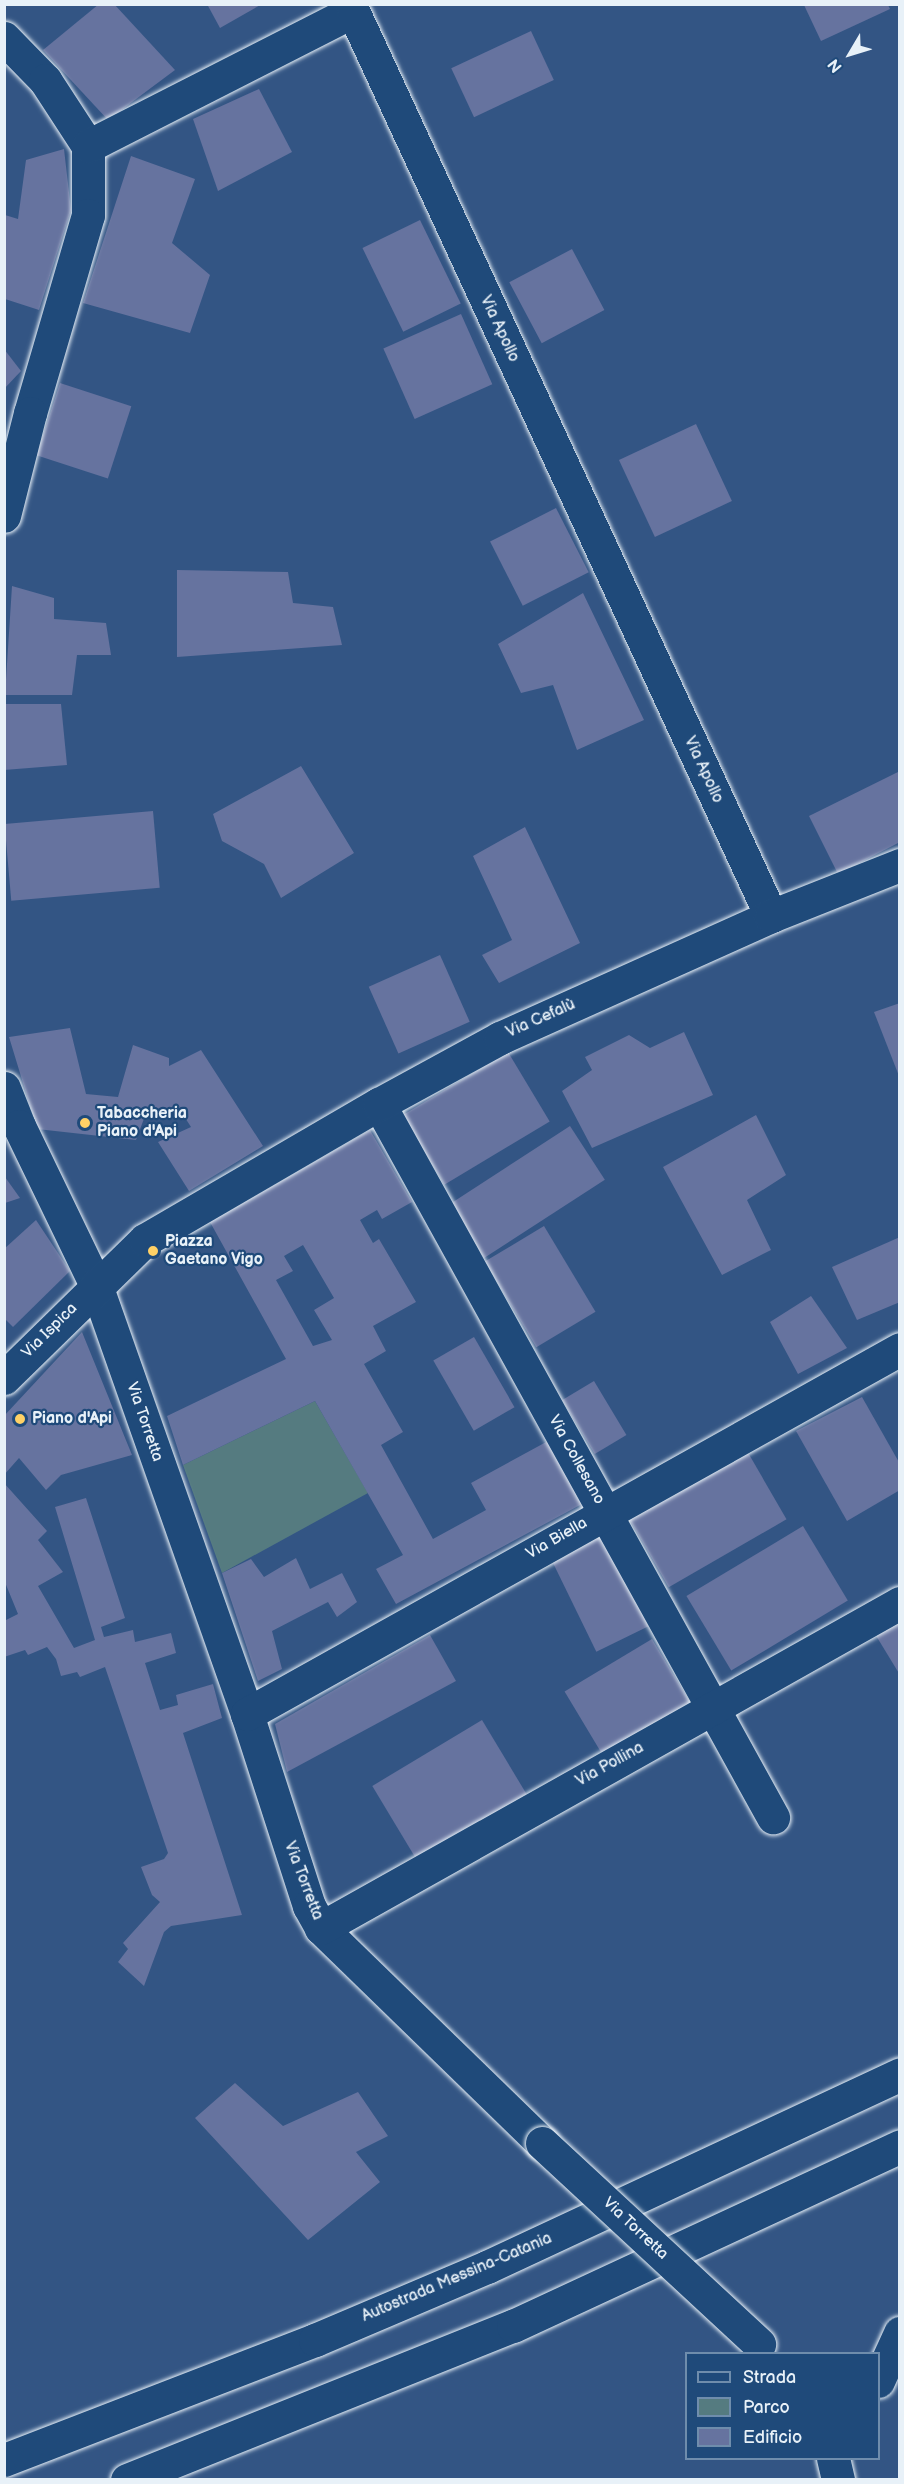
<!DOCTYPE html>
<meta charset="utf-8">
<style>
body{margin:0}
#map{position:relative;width:904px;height:2484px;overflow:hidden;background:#335584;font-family:"Balsamiq Sans",sans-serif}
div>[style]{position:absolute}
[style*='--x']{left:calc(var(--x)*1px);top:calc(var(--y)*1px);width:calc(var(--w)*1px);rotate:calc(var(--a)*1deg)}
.green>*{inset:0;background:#557b80}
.building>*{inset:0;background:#66739f;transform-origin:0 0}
.roads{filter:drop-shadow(0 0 2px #e8f1f8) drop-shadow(0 0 2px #e8f1f8)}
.minor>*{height:33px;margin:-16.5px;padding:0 16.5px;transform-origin:16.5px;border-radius:16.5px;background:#1f4a7a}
.highway>*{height:33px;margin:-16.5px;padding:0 16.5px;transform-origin:16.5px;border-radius:16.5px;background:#1f4a7a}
.bridges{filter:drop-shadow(0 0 2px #e8f1f8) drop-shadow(0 0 2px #e8f1f8)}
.minor-bridge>*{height:33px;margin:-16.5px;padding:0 16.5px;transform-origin:16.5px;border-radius:16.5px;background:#1f4a7a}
.dots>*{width:16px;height:16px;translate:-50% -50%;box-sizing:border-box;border:3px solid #1f4a7a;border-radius:50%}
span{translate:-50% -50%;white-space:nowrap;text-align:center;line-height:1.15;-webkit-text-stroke:4.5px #1f4a7a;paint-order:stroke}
.street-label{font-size:16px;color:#e8f1f8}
.poi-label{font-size:16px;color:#e8f1f8;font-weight:700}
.left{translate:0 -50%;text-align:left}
.frame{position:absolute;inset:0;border:6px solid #e8f1f8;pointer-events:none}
.legend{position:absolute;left:685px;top:2352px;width:195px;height:108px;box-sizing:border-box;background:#1f4a7a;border:2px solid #6f8dac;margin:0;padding:8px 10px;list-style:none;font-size:18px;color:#e8f1f8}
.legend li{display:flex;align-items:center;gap:12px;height:30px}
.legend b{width:30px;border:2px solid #6f8dac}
.north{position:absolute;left:820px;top:24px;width:60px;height:60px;-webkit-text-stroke:4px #1f4a7a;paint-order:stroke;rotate:232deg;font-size:16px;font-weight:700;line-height:24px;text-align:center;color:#e8f1f8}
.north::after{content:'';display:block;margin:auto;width:21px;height:27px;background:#e8f1f8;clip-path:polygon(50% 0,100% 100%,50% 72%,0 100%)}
</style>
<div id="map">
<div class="green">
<i style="clip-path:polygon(315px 1401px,368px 1493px,222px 1573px,183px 1465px)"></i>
</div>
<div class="building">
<i style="clip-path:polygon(99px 4px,114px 4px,175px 70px,108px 120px,43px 50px)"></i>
<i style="clip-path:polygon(207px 4px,262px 4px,220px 28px)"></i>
<i style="clip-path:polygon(804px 5px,888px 5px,890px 9px,821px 41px)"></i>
<i style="left:531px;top:31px;width:54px;height:88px;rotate:65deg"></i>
<i style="clip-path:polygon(259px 89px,292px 152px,218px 191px,193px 119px)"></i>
<i style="clip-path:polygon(64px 149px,71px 210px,39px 310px,5px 299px,5px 215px,18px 219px,26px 160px)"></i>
<i style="clip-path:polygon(131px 156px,195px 179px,172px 243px,210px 275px,190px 333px,83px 303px)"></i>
<i style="left:420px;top:220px;width:93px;height:64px;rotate:64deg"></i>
<i style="left:572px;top:249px;width:69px;height:71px;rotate:62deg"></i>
<i style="left:461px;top:314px;width:77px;height:85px;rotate:66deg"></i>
<i style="clip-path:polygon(4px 349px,21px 371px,4px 389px)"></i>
<i style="left:60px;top:383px;width:75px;height:76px;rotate:18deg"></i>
<i style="left:696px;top:424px;width:85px;height:85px;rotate:65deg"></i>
<i style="left:556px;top:508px;width:72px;height:74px;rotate:63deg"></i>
<i style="clip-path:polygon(177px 570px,288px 572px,293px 603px,333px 607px,342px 645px,177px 657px)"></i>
<i style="clip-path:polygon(12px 586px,54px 598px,54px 619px,106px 623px,111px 655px,77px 655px,72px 695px,5px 695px)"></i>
<i style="clip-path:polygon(583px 593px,644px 720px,577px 750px,553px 685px,521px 693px,498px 644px)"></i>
<i style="clip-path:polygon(4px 704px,61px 704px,67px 765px,4px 770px)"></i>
<i style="clip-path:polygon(301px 766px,354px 853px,281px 898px,264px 864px,222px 841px,213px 814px)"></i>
<i style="clip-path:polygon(900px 771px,900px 842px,838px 874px,809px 816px)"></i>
<i style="left:153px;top:811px;width:77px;height:149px;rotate:85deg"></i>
<i style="clip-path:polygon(525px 827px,580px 943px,499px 983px,482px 955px,512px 940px,473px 856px)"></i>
<i style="left:440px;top:955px;width:73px;height:78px;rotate:66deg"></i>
<i style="clip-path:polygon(900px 1003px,900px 1076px,899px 1076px,874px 1012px)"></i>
<i style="clip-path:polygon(70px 1028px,86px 1094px,118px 1097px,133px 1045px,169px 1058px,169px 1066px,201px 1050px,263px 1146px,189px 1191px,158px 1142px,191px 1127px,180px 1110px,148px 1108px,136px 1140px,37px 1129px,9px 1037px)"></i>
<i style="clip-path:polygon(684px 1032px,713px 1095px,592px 1148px,562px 1091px,592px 1070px,585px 1057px,629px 1035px,650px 1048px)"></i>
<i style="left:508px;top:1052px;width:81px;height:123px;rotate:59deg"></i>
<i style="clip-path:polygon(756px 1115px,786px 1175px,747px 1200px,771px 1250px,722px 1275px,663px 1167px)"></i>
<i style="left:570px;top:1126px;width:64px;height:144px;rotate:57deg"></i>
<i style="clip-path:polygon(evenodd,370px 1130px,412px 1202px,382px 1219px,377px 1210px,360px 1220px,373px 1243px,379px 1239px,416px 1302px,373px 1326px,386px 1351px,364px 1364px,403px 1432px,381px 1445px,433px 1539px,486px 1510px,471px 1483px,548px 1441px,582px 1504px,396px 1604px,376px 1569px,403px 1555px,315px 1401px,183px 1465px,167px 1416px,286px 1359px,210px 1222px,370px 1130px,303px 1245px,334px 1298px,314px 1310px,332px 1340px,313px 1346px,276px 1280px,293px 1271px,284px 1256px,303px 1245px)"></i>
<i style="clip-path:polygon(5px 1177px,20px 1198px,5px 1203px)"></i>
<i style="clip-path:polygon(36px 1220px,70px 1271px,13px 1327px,4px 1318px,4px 1249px)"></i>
<i style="left:544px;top:1226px;width:100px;height:69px;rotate:59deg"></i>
<i style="clip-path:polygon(900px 1237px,900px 1302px,857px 1320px,832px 1267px)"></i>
<i style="clip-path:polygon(811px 1296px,847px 1348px,798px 1374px,770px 1322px)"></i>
<i style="clip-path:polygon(82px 1332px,132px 1455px,61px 1475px,46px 1490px,19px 1458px,4px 1475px,4px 1416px)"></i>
<i style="left:474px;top:1337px;width:81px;height:47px;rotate:60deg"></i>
<i style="left:594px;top:1381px;width:63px;height:37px;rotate:59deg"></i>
<i style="clip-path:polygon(862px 1397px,900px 1464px,900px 1490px,847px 1521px,796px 1431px)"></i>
<i style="left:743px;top:1444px;width:87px;height:136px;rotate:60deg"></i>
<i style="clip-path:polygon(4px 1483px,47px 1531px,38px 1540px,63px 1572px,38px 1586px,74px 1648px,95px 1640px,55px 1507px,86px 1498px,125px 1618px,101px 1627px,104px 1637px,133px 1630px,135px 1642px,171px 1633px,176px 1653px,145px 1663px,160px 1710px,178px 1705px,176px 1695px,213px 1684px,222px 1718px,183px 1733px,242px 1915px,171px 1926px,164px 1932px,144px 1986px,118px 1962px,128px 1949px,123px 1943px,160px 1902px,152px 1895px,141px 1867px,164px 1859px,168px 1853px,105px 1667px,80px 1677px,77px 1672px,61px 1676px,56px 1659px,47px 1647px,28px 1655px,25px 1650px,4px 1657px,4px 1621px,18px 1614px,4px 1580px)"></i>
<i style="left:803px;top:1526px;width:87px;height:136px;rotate:59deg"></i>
<i style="left:602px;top:1531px;width:106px;height:58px;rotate:64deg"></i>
<i style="clip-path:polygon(296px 1558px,310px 1589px,342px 1573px,357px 1602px,337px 1617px,328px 1602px,272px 1631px,282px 1669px,258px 1681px,222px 1573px,251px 1559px,264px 1577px)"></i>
<i style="clip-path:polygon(900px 1622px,900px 1675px,875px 1634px)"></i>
<i style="clip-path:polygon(430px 1635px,456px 1681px,287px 1772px,275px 1724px)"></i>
<i style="left:652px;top:1639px;width:74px;height:102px;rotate:59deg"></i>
<i style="left:482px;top:1720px;width:87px;height:128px;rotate:59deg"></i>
<i style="clip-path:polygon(235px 2083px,283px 2126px,358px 2092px,388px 2136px,356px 2152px,380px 2182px,308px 2240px,195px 2118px)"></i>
</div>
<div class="roads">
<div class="minor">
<i style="--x:4;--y:38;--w:59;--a:45.7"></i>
<i style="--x:45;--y:80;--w:79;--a:56.9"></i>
<i style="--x:88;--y:146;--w:69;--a:90"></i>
<i style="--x:88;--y:215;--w:206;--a:106.3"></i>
<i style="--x:30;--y:413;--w:106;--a:104.2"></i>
<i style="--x:88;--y:146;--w:297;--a:-27"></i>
<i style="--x:353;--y:11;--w:997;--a:65.21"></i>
<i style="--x:4;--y:1088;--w:41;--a:68.5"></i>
<i style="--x:19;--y:1126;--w:177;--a:64.2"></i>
<i style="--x:96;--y:1285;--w:455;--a:70.6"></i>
<i style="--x:247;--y:1714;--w:202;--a:72.1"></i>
<i style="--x:309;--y:1906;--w:25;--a:61"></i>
<i style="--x:321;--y:1928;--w:308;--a:44.2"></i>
<i style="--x:379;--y:1104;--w:815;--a:61.08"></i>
<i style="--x:4;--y:1378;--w:197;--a:-44.4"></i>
<i style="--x:145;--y:1240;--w:271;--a:-30.2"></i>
<i style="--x:379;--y:1104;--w:138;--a:-28.6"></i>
<i style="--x:500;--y:1038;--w:297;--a:-24.2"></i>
<i style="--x:771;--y:916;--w:139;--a:-21.6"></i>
<i style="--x:247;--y:1714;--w:748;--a:-29.2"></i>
<i style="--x:321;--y:1928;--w:664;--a:-29.31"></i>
<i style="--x:878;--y:2381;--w:53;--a:-65.4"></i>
<i style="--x:833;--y:2458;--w:23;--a:77"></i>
</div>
<div class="highway">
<i style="--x:4;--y:2460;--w:333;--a:-21.1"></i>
<i style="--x:315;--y:2340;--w:187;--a:-23"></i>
<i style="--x:487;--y:2267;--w:456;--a:-25"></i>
<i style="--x:127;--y:2480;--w:416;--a:-21.8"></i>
<i style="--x:513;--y:2326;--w:427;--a:-24.9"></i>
</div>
</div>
<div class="bridges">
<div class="minor-bridge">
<i style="--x:542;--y:2143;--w:296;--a:42.8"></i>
</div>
</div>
<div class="dots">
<i style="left:85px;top:1123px;background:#ffd166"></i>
<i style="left:153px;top:1251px;background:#ffd166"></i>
<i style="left:20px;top:1419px;background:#ffd166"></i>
</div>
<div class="street-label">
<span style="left:499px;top:329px;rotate:65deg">Via Apollo</span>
<span style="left:703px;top:770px;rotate:65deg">Via Apollo</span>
<span style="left:541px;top:1019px;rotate:-24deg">Via Cefalù</span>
<span style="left:50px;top:1331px;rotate:-45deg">Via Ispica</span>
<span style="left:144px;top:1422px;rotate:71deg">Via Torretta</span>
<span style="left:576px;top:1460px;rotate:61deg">Via Collesano</span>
<span style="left:557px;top:1539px;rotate:-30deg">Via Biella</span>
<span style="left:610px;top:1765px;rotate:-29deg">Via Pollina</span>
<span style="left:303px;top:1881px;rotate:69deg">Via Torretta</span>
<span style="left:635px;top:2229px;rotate:43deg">Via Torretta</span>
<span style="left:457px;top:2278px;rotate:-23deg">Autostrada Messina-Catania</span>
</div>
<div class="poi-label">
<span class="left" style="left:97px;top:1123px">Tabaccheria<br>Piano d'Api</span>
<span class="left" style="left:165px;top:1251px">Piazza<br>Gaetano Vigo</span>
<span class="left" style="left:32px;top:1419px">Piano d'Api</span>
</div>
<div class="frame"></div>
<ul class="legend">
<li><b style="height:8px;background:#1f4a7a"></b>Strada</li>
<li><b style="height:16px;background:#557b80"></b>Parco</li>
<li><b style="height:16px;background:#66739f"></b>Edificio</li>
</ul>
<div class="north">N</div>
</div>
